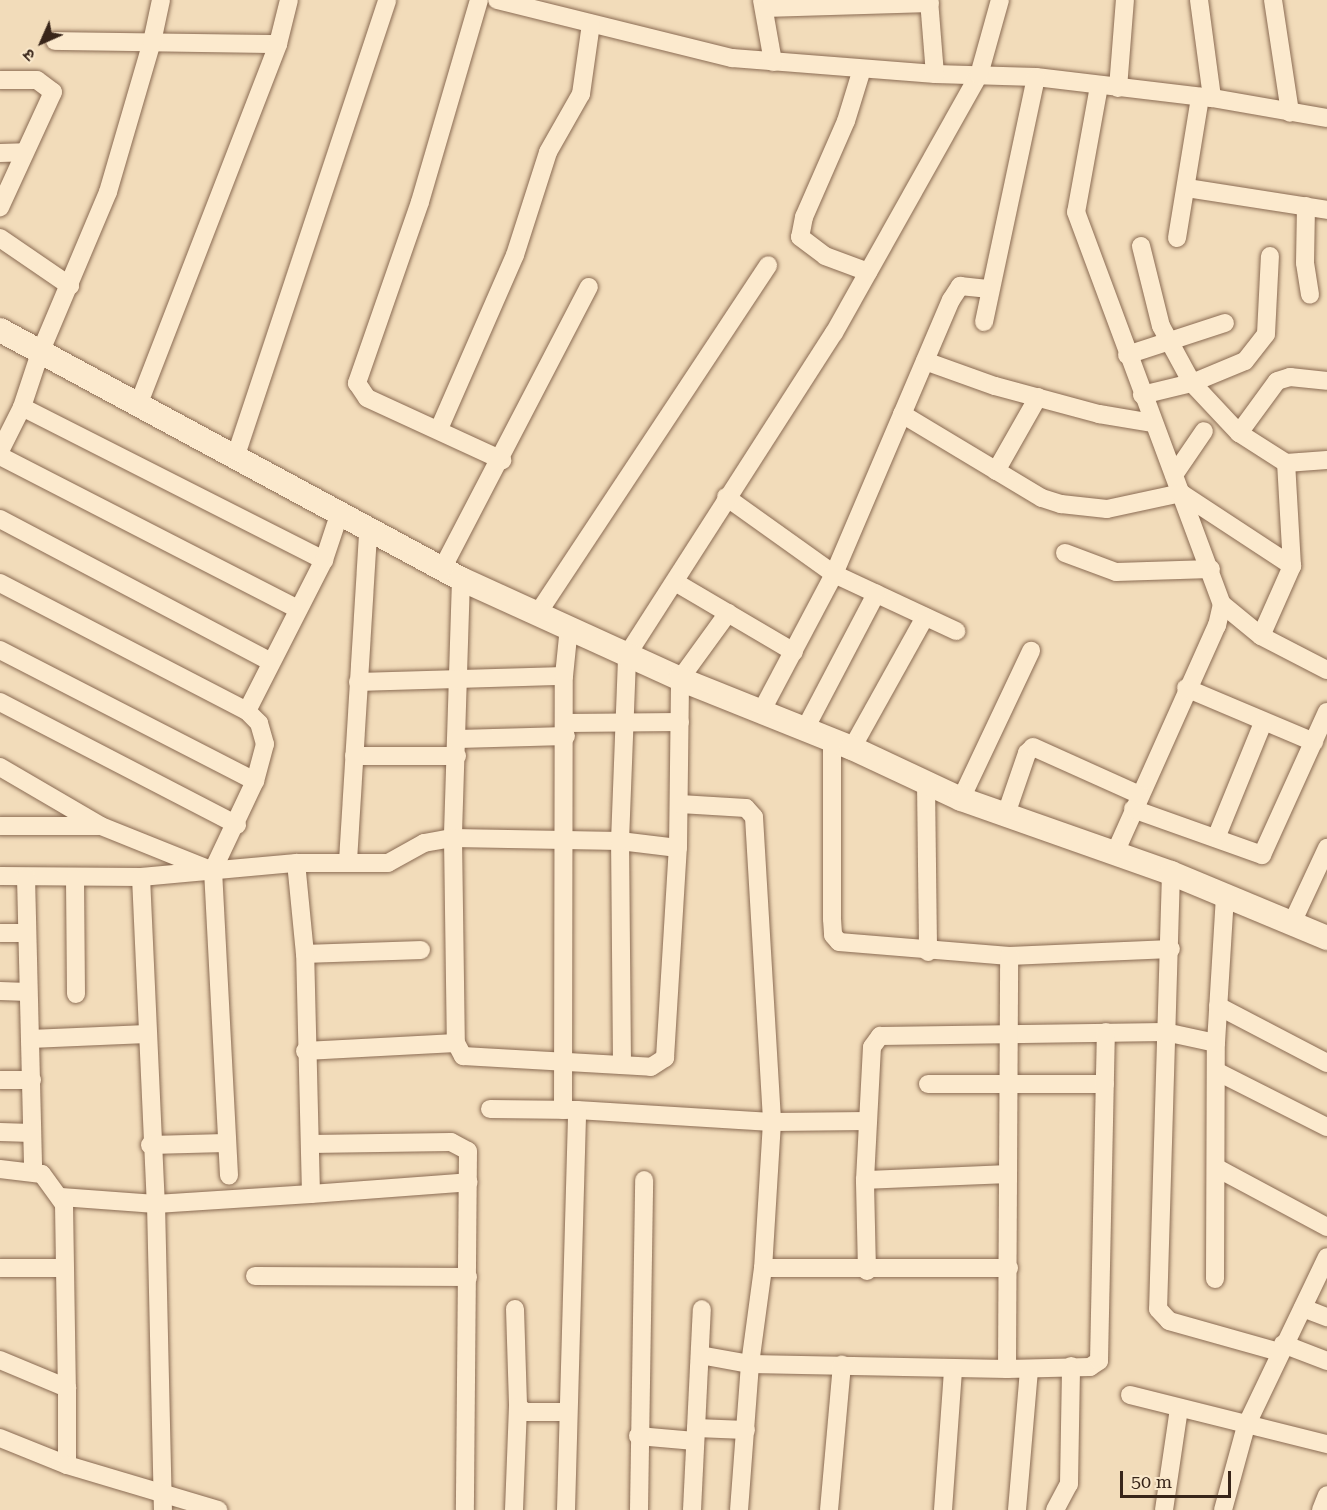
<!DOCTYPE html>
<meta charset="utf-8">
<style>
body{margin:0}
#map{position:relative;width:1327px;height:1510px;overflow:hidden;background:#f2dcba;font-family:"Roboto Serif","Noto Sans Devanagari",serif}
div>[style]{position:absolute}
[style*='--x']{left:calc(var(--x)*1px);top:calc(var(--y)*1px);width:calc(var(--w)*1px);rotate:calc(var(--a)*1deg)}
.roads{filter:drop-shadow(0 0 2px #8a6b53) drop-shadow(0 0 2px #8a6b53)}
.street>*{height:18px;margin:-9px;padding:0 9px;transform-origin:9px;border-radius:9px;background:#fceace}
.secondary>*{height:24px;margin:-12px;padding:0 12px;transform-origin:12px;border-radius:12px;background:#fceace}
span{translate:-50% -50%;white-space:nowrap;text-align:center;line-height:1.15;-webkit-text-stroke:4.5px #f9e7ca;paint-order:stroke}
.north{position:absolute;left:12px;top:12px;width:60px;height:60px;-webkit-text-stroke:4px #f9e7ca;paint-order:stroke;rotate:225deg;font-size:16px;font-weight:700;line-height:24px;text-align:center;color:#382519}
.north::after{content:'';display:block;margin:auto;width:21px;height:27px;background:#382519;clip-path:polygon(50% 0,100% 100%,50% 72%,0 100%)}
.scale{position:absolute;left:1120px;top:1471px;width:111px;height:27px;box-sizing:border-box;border:3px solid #382519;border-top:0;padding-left:8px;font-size:18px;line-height:21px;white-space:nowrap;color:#382519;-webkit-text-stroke:4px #f9e7ca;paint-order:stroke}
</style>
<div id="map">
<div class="roads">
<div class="street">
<i style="--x:479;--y:0;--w:210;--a:106.3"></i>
<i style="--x:420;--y:202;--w:192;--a:109.2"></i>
<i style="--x:357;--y:383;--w:18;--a:56"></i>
<i style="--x:367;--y:398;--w:149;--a:24.7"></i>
<i style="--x:497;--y:0;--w:242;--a:13.9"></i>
<i style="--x:732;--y:58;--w:204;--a:4.5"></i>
<i style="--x:935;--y:74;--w:101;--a:1.7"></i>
<i style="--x:1036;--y:77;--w:177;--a:6.8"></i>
<i style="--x:1212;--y:98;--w:117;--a:9.9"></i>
<i style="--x:762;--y:0;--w:63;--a:79.9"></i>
<i style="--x:929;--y:0;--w:74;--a:85.4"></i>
<i style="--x:1199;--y:0;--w:99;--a:82.4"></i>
<i style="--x:1273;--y:0;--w:114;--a:81.4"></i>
<i style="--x:765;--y:8;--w:165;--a:-1.7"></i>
<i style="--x:55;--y:41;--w:223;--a:0.8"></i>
<i style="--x:862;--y:69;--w:54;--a:107.1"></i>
<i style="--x:846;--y:121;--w:105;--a:113.6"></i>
<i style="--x:804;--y:217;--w:20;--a:101"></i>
<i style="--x:800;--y:237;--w:31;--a:37"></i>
<i style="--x:825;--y:256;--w:46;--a:20.4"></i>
<i style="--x:0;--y:80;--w:37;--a:0"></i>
<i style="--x:37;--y:80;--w:20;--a:37"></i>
<i style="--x:53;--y:92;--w:127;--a:114.7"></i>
<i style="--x:1099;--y:86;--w:128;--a:100.3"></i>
<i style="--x:1076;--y:212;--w:418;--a:69.6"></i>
<i style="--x:1222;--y:604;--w:22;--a:103"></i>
<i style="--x:1217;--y:625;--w:252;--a:114.1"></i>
<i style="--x:1118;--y:88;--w:88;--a:-85.5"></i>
<i style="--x:0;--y:153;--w:24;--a:-2"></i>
<i style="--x:1187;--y:188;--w:142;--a:8.9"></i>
<i style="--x:1306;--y:206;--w:57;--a:91"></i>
<i style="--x:1305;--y:263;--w:32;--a:81"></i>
<i style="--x:0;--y:238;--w:85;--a:34.4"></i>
<i style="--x:1177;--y:238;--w:143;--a:-80.7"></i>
<i style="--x:1141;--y:246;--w:82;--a:76"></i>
<i style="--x:1161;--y:326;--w:65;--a:61.5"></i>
<i style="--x:1192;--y:383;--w:69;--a:46.8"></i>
<i style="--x:1239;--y:433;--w:56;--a:32.6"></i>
<i style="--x:1286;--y:463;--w:41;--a:-4.2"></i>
<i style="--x:984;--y:322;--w:250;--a:-78"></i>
<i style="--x:1127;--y:355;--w:103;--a:-18.1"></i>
<i style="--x:925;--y:361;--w:74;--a:19.7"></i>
<i style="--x:995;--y:386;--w:108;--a:15.1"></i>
<i style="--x:1099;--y:414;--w:55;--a:9.5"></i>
<i style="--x:1142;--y:395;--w:51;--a:-13.5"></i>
<i style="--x:1192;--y:383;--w:57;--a:-22.5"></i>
<i style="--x:1245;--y:361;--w:34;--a:-52"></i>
<i style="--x:1266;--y:334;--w:78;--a:-87.1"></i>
<i style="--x:139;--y:403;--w:385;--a:-68.8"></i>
<i style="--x:278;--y:44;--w:45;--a:-76"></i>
<i style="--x:22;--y:407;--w:339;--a:26.9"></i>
<i style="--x:902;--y:414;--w:163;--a:31"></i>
<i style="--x:1042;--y:498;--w:20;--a:18"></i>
<i style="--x:1061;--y:504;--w:46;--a:6.2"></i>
<i style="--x:1107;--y:509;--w:76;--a:-12.2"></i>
<i style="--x:1181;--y:493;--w:133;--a:33.3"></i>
<i style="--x:439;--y:429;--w:190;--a:-66.4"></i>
<i style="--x:515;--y:255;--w:108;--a:-72.2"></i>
<i style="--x:548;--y:152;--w:67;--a:-60.4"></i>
<i style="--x:581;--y:94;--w:71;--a:-81.9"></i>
<i style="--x:1239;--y:433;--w:64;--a:-53.8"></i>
<i style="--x:1277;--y:381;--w:14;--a:-17"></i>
<i style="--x:1290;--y:377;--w:37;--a:6"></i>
<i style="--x:0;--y:451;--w:49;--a:-63.4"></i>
<i style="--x:22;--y:407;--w:57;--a:-71.6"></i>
<i style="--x:40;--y:353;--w:175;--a:-67.1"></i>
<i style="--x:108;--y:192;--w:156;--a:-73.7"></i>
<i style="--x:152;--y:42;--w:43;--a:-77.9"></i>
<i style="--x:236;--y:455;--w:479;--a:-71.6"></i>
<i style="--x:0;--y:456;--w:335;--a:27.2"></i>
<i style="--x:996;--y:471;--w:85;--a:-60.4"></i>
<i style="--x:1174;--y:475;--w:53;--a:-55.7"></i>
<i style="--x:726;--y:497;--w:133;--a:35.5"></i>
<i style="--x:834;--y:574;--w:135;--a:25"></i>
<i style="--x:0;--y:519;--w:306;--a:27.8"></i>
<i style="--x:1065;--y:553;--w:54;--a:20.4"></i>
<i style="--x:1116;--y:572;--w:95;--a:-1.8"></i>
<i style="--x:442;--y:569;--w:318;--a:-62.5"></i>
<i style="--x:461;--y:579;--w:259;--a:91.8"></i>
<i style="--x:453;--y:838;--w:205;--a:89.2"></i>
<i style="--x:456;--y:1043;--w:15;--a:62"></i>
<i style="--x:463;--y:1056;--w:188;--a:3.3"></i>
<i style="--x:651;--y:1067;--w:17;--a:-33"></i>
<i style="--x:665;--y:1058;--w:210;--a:-86.5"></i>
<i style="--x:678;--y:848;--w:169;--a:-89.3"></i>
<i style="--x:680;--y:679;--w:82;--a:-54"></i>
<i style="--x:675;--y:582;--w:138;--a:30.5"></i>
<i style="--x:0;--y:583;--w:278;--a:27.4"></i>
<i style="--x:247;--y:711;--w:17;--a:45"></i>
<i style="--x:259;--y:723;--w:22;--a:74"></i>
<i style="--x:265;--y:744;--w:38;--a:105"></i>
<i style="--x:255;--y:781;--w:98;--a:115.3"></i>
<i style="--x:213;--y:870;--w:306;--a:87"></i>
<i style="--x:1222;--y:604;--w:50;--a:39.4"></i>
<i style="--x:1261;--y:636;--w:74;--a:27.3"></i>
<i style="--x:538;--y:613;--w:417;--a:-56.5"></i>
<i style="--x:1261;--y:636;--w:77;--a:-66.1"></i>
<i style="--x:1292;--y:566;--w:103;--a:-93.3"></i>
<i style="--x:0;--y:650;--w:287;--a:27.2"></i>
<i style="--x:358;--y:682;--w:206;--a:-1.7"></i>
<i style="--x:1186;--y:688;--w:139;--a:22.9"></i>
<i style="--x:0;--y:702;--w:267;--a:27.4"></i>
<i style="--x:247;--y:711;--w:169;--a:-63"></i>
<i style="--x:324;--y:560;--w:47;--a:-71.6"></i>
<i style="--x:761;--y:712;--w:156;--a:-62.1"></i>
<i style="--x:834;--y:574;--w:298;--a:-66.9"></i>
<i style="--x:951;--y:300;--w:17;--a:-57"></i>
<i style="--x:960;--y:286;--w:30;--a:6"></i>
<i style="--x:566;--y:723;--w:114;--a:-0.5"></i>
<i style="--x:805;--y:729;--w:153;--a:-62.3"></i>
<i style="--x:458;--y:739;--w:108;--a:-1.6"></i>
<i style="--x:832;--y:739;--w:180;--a:90"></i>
<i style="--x:832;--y:919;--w:16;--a:86"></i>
<i style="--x:833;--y:935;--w:9;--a:49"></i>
<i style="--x:839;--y:942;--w:171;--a:4.7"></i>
<i style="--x:1009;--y:956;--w:162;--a:-2.5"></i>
<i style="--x:852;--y:748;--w:150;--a:-60.9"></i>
<i style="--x:354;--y:756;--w:103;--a:0"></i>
<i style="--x:0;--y:767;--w:117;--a:30.3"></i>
<i style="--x:101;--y:826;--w:115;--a:21.9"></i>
<i style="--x:926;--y:783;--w:169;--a:89.3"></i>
<i style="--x:961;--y:799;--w:164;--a:-64.7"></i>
<i style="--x:680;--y:804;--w:66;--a:3.5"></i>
<i style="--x:746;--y:808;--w:12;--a:48"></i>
<i style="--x:754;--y:817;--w:306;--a:86.6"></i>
<i style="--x:772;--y:1122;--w:146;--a:93.5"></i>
<i style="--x:763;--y:1268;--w:97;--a:97.7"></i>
<i style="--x:750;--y:1364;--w:146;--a:94.3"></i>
<i style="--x:1133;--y:809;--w:137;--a:19.6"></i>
<i style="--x:1262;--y:855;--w:157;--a:-65.6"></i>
<i style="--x:1005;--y:817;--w:68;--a:-71"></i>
<i style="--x:1027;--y:753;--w:8;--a:-45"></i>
<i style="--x:1033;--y:747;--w:117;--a:24.2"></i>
<i style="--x:0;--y:826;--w:100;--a:0"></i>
<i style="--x:1216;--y:838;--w:124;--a:-67.8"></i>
<i style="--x:348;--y:861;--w:330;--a:-86.5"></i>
<i style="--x:1171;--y:873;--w:436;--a:91.7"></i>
<i style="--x:1158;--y:1309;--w:16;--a:47"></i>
<i style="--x:1169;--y:1321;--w:114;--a:15.7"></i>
<i style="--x:0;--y:876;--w:141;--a:0.4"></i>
<i style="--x:141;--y:877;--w:156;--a:-5.2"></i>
<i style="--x:296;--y:863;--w:92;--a:0"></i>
<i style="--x:388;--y:863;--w:41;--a:-29.1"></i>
<i style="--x:424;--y:843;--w:29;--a:-10"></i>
<i style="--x:453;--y:838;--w:167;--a:1"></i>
<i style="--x:620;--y:841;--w:58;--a:6.9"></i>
<i style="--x:26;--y:877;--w:294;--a:88.6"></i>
<i style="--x:141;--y:877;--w:327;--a:87.4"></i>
<i style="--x:156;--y:1204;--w:306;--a:88.7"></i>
<i style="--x:75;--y:879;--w:115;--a:89.5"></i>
<i style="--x:1292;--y:923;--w:83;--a:-65"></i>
<i style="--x:0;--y:933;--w:27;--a:0"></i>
<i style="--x:305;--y:954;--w:116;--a:-2"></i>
<i style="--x:0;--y:991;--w:28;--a:2"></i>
<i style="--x:1218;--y:1006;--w:123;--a:27.6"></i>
<i style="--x:30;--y:1039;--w:117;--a:-2.4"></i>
<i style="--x:305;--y:1051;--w:151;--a:-3"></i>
<i style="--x:622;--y:1065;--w:224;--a:-90.5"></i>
<i style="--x:620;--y:841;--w:186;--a:-87.8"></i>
<i style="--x:627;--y:655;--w:383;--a:-57.3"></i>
<i style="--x:834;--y:333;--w:296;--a:-60.7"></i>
<i style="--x:979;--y:75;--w:78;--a:-74.4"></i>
<i style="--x:1216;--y:1071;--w:124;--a:26.8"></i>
<i style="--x:0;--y:1080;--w:32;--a:0"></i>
<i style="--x:928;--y:1084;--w:177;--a:0"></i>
<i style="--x:490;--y:1109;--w:87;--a:0.7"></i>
<i style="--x:577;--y:1110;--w:195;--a:3.5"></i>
<i style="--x:772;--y:1122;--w:96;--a:-0.6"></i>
<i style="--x:563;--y:1110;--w:434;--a:-89.9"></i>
<i style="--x:564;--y:676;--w:49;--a:-84.2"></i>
<i style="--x:0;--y:1132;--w:32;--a:2"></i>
<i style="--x:310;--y:1144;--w:141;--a:-0.8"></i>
<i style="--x:451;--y:1142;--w:19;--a:28"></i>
<i style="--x:468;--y:1151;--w:359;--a:90.5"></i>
<i style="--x:150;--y:1145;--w:76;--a:-1.5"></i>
<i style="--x:1217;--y:1168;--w:125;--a:28.2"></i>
<i style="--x:0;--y:1169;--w:42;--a:6.8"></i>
<i style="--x:42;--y:1174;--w:37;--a:54"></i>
<i style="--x:64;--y:1204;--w:184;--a:89.1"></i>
<i style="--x:865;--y:1180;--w:141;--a:-2.4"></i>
<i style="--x:311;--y:1194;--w:158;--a:-4.3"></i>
<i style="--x:61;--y:1197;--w:95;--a:4.2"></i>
<i style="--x:156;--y:1204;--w:155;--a:-3.7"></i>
<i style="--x:311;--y:1194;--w:240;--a:-91.4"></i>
<i style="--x:305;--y:954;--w:91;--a:-95.6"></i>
<i style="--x:0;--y:1268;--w:64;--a:0"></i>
<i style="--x:763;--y:1268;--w:246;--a:0"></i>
<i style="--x:867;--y:1271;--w:91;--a:-91.3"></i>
<i style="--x:865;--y:1180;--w:133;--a:-87"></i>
<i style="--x:872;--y:1047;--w:14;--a:-54"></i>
<i style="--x:880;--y:1036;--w:285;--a:-0.8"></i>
<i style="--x:1165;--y:1032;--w:52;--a:12.2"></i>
<i style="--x:255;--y:1276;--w:213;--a:0.3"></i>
<i style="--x:1215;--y:1279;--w:236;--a:-89.8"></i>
<i style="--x:1216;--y:1043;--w:149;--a:-86.5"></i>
<i style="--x:1303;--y:1308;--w:26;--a:21"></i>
<i style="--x:515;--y:1309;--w:98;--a:88.2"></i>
<i style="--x:518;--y:1407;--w:9;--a:32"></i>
<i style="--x:526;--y:1412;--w:42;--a:0"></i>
<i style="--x:1283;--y:1344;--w:47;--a:21.1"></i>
<i style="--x:700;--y:1355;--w:51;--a:10.2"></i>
<i style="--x:750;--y:1364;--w:257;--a:1.1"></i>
<i style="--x:1007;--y:1369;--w:413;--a:-89.7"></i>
<i style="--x:0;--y:1360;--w:73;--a:22.7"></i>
<i style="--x:67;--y:1388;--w:77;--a:90"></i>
<i style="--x:1007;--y:1369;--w:83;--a:-1.4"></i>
<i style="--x:1090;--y:1367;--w:11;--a:-34"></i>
<i style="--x:1099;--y:1361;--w:329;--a:-88.8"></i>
<i style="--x:1130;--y:1395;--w:203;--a:14"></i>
<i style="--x:696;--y:1428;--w:50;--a:2.3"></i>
<i style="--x:638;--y:1436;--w:57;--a:5"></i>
<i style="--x:0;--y:1438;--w:72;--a:21.9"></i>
<i style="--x:67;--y:1465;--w:158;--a:16.6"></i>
<i style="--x:514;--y:1510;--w:103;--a:-87.8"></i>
<i style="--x:566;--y:1510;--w:400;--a:-88.4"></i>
<i style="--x:639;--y:1510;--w:330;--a:-89.1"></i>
<i style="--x:692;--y:1510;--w:201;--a:-87.2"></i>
<i style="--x:829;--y:1510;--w:146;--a:-84.9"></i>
<i style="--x:943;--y:1510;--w:140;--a:-85.9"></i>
<i style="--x:1017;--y:1510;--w:140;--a:-85.1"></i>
<i style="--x:1055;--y:1510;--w:30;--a:-62"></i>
<i style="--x:1069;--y:1484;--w:118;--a:-89"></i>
<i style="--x:1164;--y:1510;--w:102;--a:-81.6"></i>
<i style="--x:1223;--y:1510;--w:87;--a:-74.7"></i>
<i style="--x:1246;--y:1426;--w:187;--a:-64.4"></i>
<i style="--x:1321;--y:1510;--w:16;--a:-68"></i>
</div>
<div class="secondary">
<i style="--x:0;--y:330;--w:524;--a:28.37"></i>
<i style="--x:461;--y:579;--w:241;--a:24.5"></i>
<i style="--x:680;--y:679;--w:185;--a:21.9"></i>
<i style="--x:852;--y:748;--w:120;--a:25.1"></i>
<i style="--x:961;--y:799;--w:223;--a:19.4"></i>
<i style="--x:1171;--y:873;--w:169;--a:22.6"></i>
</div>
</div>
<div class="north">उ</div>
<div class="scale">50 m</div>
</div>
